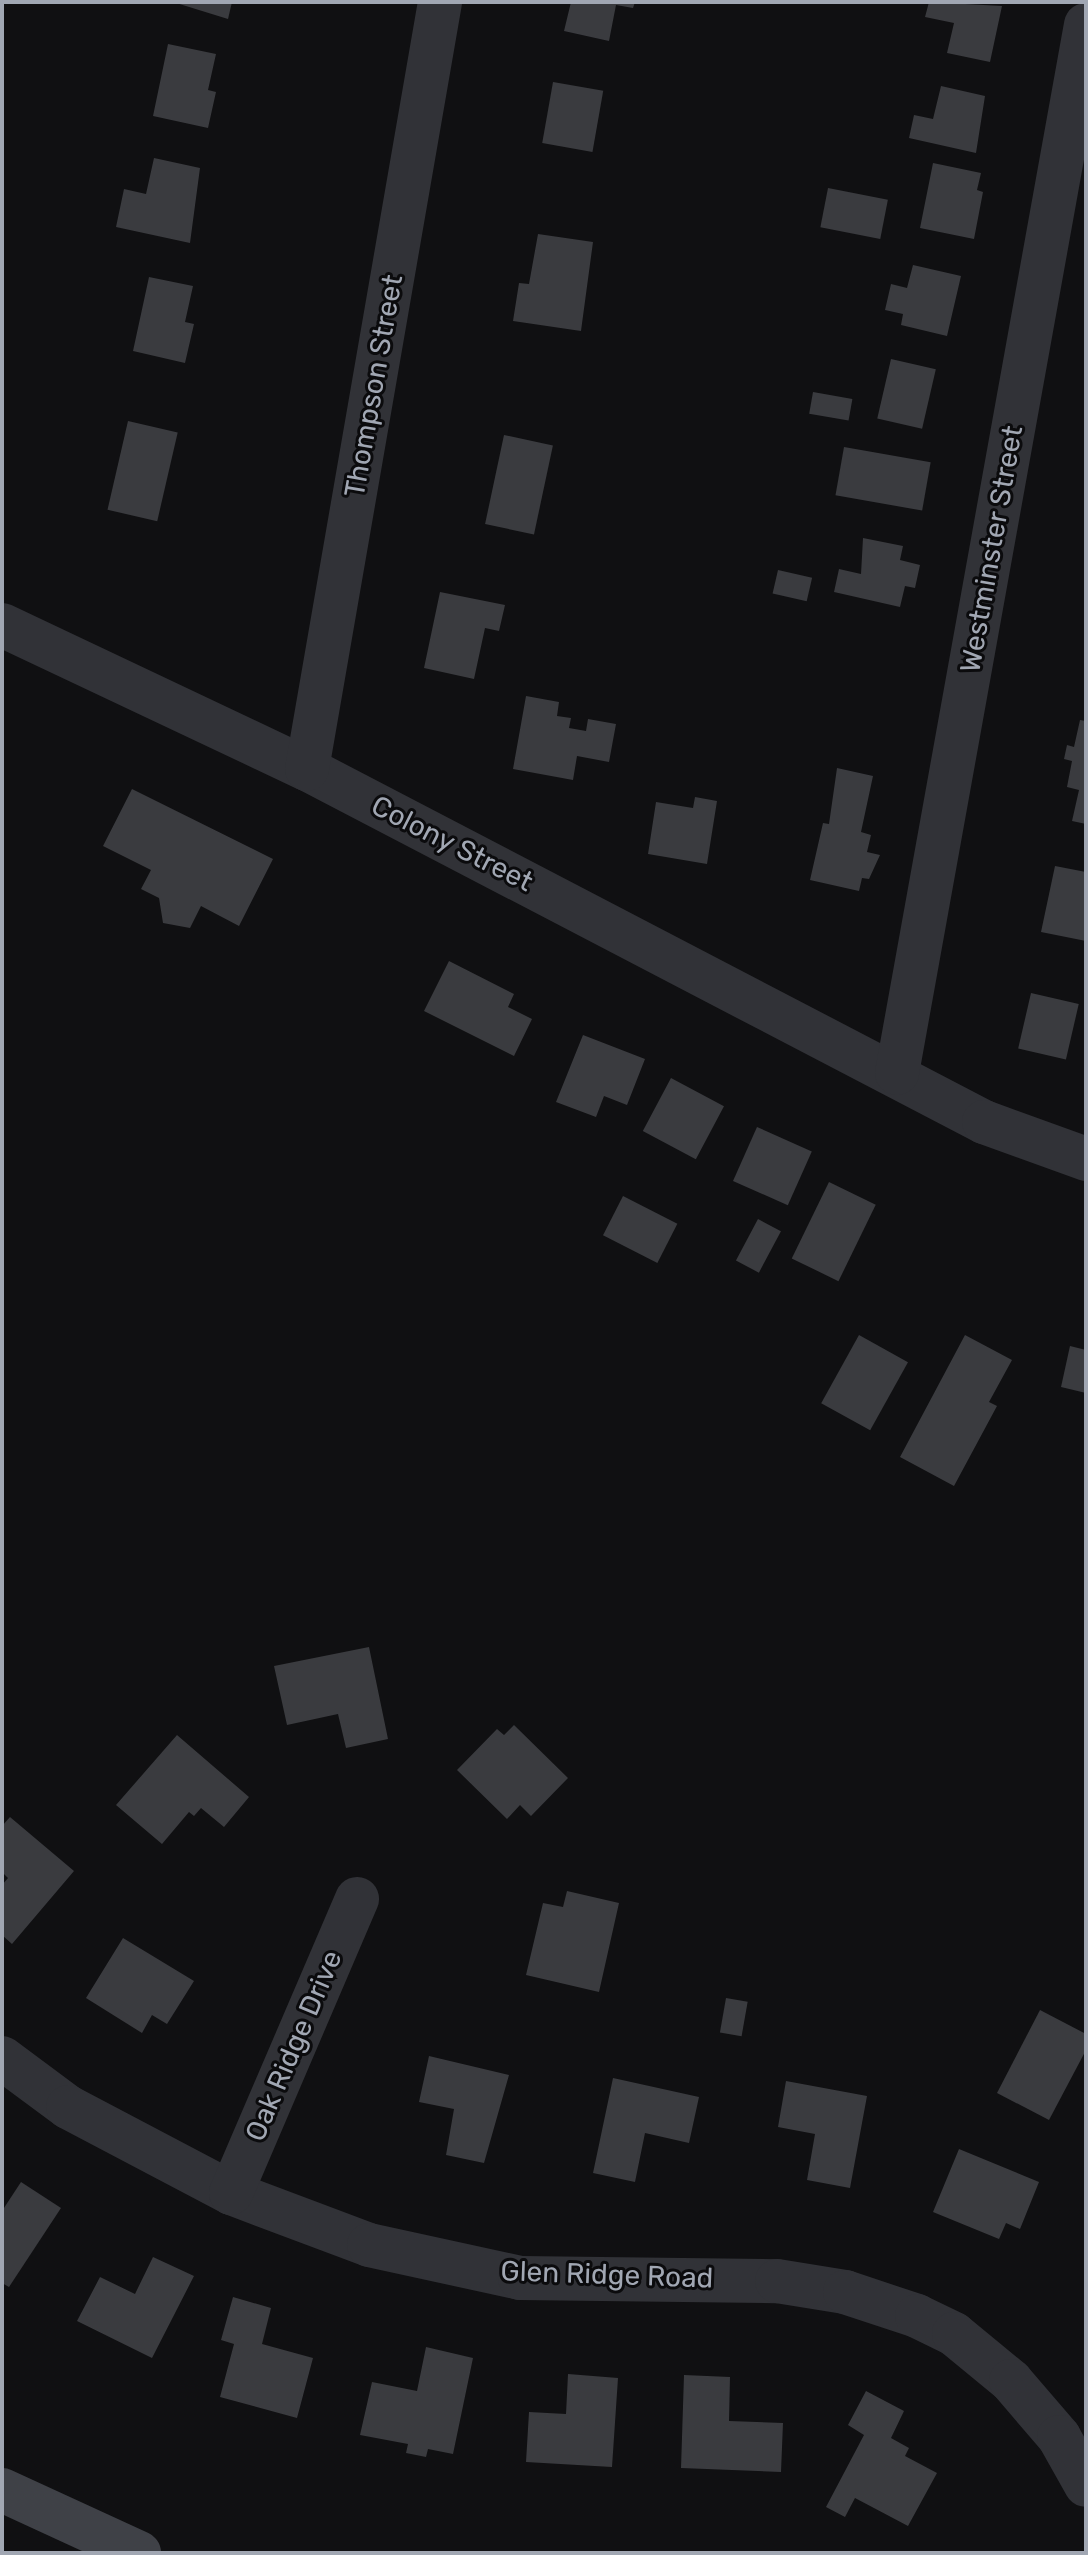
<!DOCTYPE html>
<style>
body{margin:0}
#map{position:relative;width:1088px;height:2555px;overflow:hidden;background:#101012;font-family:Rubik,sans-serif}
div>[style]{position:absolute}
[style*='--x']{left:calc(var(--x)*1px);top:calc(var(--y)*1px);width:calc(var(--w)*1px);rotate:calc(var(--a)*1deg)}
.building>*{inset:0;background:#3a3b3f;transform-origin:0 0}
.street>*{height:44px;margin:-22px;padding:0 22px;transform-origin:22px;border-radius:22px;background:#313237}
.secondary>*{height:44px;margin:-22px;padding:0 22px;transform-origin:22px;border-radius:22px;background:#3f4147}
span{translate:-50% -50%;white-space:nowrap;text-align:center;line-height:1.15;-webkit-text-stroke:6px #0b0b0d;paint-order:stroke}
.street-label{font-size:28px;color:#a1a7b3}
.frame{position:absolute;inset:0;border:4px solid #a1a7b3;pointer-events:none}
</style>
<div id="map">
<div class="building">
<i style="clip-path:polygon(173px 2px,232px 2px,228px 19px)"></i>
<i style="clip-path:polygon(571px 2px,635px 2px,633px 8px,616px 5px,609px 41px,564px 31px)"></i>
<i style="clip-path:polygon(929px 2px,1002px 6px,990px 62px,947px 53px,954px 23px,925px 17px)"></i>
<i style="clip-path:polygon(168px 44px,216px 54px,208px 90px,216px 92px,208px 128px,153px 116px)"></i>
<i style="left:553px;top:82px;width:51px;height:62px;rotate:10deg"></i>
<i style="clip-path:polygon(941px 86px,985px 96px,976px 153px,909px 138px,914px 115px,933px 119px)"></i>
<i style="clip-path:polygon(154px 158px,200px 168px,190px 243px,116px 227px,124px 189px,146px 194px)"></i>
<i style="clip-path:polygon(933px 163px,981px 173px,977px 190px,983px 192px,974px 239px,920px 228px)"></i>
<i style="left:828px;top:188px;width:61px;height:40px;rotate:11deg"></i>
<i style="clip-path:polygon(538px 234px,593px 242px,581px 331px,513px 321px,519px 283px,529px 284px)"></i>
<i style="clip-path:polygon(913px 265px,961px 276px,947px 336px,901px 325px,903px 314px,885px 310px,891px 284px,907px 288px)"></i>
<i style="clip-path:polygon(149px 277px,193px 286px,185px 322px,194px 324px,185px 363px,133px 351px)"></i>
<i style="left:891px;top:359px;width:46px;height:61px;rotate:13deg"></i>
<i style="left:813px;top:392px;width:40px;height:22px;rotate:10deg"></i>
<i style="left:128px;top:421px;width:51px;height:91px;rotate:13deg"></i>
<i style="left:504px;top:435px;width:50px;height:91px;rotate:12deg"></i>
<i style="left:844px;top:447px;width:88px;height:49px;rotate:10deg"></i>
<i style="clip-path:polygon(863px 538px,903px 546px,900px 560px,920px 565px,915px 588px,905px 586px,900px 607px,834px 592px,839px 569px,861px 574px)"></i>
<i style="left:778px;top:570px;width:35px;height:24px;rotate:13deg"></i>
<i style="clip-path:polygon(440px 592px,505px 605px,499px 631px,485px 628px,474px 679px,424px 668px)"></i>
<i style="clip-path:polygon(526px 696px,559px 702px,557px 716px,571px 718px,569px 728px,586px 731px,588px 719px,616px 724px,609px 762px,577px 756px,573px 780px,513px 769px)"></i>
<i style="clip-path:polygon(1080px 720px,1086px 721px,1086px 824px,1072px 821px,1079px 790px,1067px 787px,1072px 761px,1064px 759px,1067px 745px,1074px 747px)"></i>
<i style="clip-path:polygon(837px 768px,873px 776px,861px 832px,871px 835px,867px 852px,880px 855px,869px 879px,862px 878px,859px 891px,810px 880px,823px 823px,829px 824px)"></i>
<i style="clip-path:polygon(132px 789px,273px 859px,239px 926px,201px 906px,190px 928px,163px 923px,159px 898px,141px 889px,151px 870px,103px 846px)"></i>
<i style="clip-path:polygon(695px 797px,717px 801px,707px 864px,648px 854px,656px 802px,693px 808px)"></i>
<i style="clip-path:polygon(1055px 866px,1086px 872px,1086px 941px,1041px 932px)"></i>
<i style="clip-path:polygon(449px 961px,514px 994px,508px 1007px,532px 1019px,514px 1056px,424px 1011px)"></i>
<i style="left:1031px;top:993px;width:49px;height:57px;rotate:13deg"></i>
<i style="clip-path:polygon(583px 1035px,645px 1059px,627px 1105px,604px 1096px,596px 1117px,556px 1102px)"></i>
<i style="left:671px;top:1078px;width:60px;height:60px;rotate:28deg"></i>
<i style="left:757px;top:1127px;width:60px;height:59px;rotate:24deg"></i>
<i style="left:829px;top:1182px;width:52px;height:85px;rotate:26deg"></i>
<i style="left:623px;top:1196px;width:61px;height:44px;rotate:27deg"></i>
<i style="left:758px;top:1219px;width:26px;height:47px;rotate:28deg"></i>
<i style="left:859px;top:1335px;width:56px;height:78px;rotate:29deg"></i>
<i style="clip-path:polygon(965px 1335px,1012px 1360px,989px 1402px,997px 1406px,954px 1486px,900px 1457px)"></i>
<i style="clip-path:polygon(1070px 1346px,1086px 1350px,1086px 1393px,1061px 1387px)"></i>
<i style="clip-path:polygon(369px 1647px,388px 1739px,346px 1748px,338px 1714px,287px 1725px,274px 1666px)"></i>
<i style="clip-path:polygon(514px 1725px,568px 1778px,531px 1816px,520px 1805px,507px 1819px,457px 1770px,497px 1729px,504px 1735px)"></i>
<i style="clip-path:polygon(177px 1735px,249px 1797px,224px 1827px,201px 1808px,194px 1816px,189px 1812px,162px 1844px,116px 1805px)"></i>
<i style="clip-path:polygon(10px 1817px,74px 1871px,12px 1944px,2px 1935px,2px 1885px,8px 1878px,2px 1872px,2px 1826px)"></i>
<i style="clip-path:polygon(567px 1891px,619px 1903px,599px 1992px,526px 1975px,543px 1903px,563px 1907px)"></i>
<i style="clip-path:polygon(123px 1938px,194px 1981px,167px 2024px,152px 2015px,142px 2033px,86px 1998px)"></i>
<i style="left:726px;top:1998px;width:22px;height:35px;rotate:10deg"></i>
<i style="clip-path:polygon(1040px 2010px,1086px 2034px,1086px 2050px,1049px 2120px,997px 2093px)"></i>
<i style="clip-path:polygon(429px 2056px,509px 2075px,484px 2163px,446px 2155px,454px 2109px,419px 2102px)"></i>
<i style="clip-path:polygon(613px 2078px,699px 2097px,689px 2143px,645px 2133px,635px 2182px,593px 2173px)"></i>
<i style="clip-path:polygon(786px 2081px,867px 2096px,850px 2188px,807px 2180px,815px 2134px,778px 2127px)"></i>
<i style="clip-path:polygon(959px 2149px,1039px 2182px,1020px 2229px,1006px 2223px,999px 2239px,933px 2212px)"></i>
<i style="clip-path:polygon(21px 2182px,61px 2208px,9px 2287px,2px 2283px,2px 2211px)"></i>
<i style="clip-path:polygon(153px 2257px,194px 2276px,152px 2358px,77px 2321px,100px 2277px,135px 2294px)"></i>
<i style="clip-path:polygon(233px 2297px,271px 2308px,262px 2344px,313px 2358px,297px 2418px,220px 2397px,234px 2344px,221px 2340px)"></i>
<i style="clip-path:polygon(426px 2347px,473px 2358px,453px 2454px,428px 2449px,426px 2457px,406px 2453px,408px 2444px,360px 2435px,372px 2382px,417px 2391px)"></i>
<i style="clip-path:polygon(568px 2374px,618px 2378px,612px 2467px,526px 2462px,529px 2412px,566px 2414px)"></i>
<i style="clip-path:polygon(684px 2375px,730px 2377px,729px 2421px,783px 2423px,781px 2472px,681px 2468px)"></i>
<i style="clip-path:polygon(866px 2391px,904px 2411px,891px 2438px,909px 2448px,905px 2456px,937px 2473px,908px 2526px,855px 2498px,845px 2517px,826px 2507px,864px 2435px,848px 2425px)"></i>
</div>
<div class="street">
<i style="--x:2;--y:625;--w:337;--a:25.3"></i>
<i style="--x:307;--y:769;--w:764;--a:27.54"></i>
<i style="--x:984;--y:1122;--w:109;--a:19.9"></i>
<i style="--x:307;--y:769;--w:778;--a:-80.16"></i>
<i style="--x:897;--y:1073;--w:1065;--a:-79.78"></i>
<i style="--x:2;--y:2058;--w:82;--a:36.6"></i>
<i style="--x:68;--y:2107;--w:184;--a:27.8"></i>
<i style="--x:231;--y:2193;--w:147;--a:20.6"></i>
<i style="--x:369;--y:2245;--w:155;--a:12.3"></i>
<i style="--x:520;--y:2278;--w:257;--a:0.7"></i>
<i style="--x:777;--y:2281;--w:69;--a:9.2"></i>
<i style="--x:845;--y:2292;--w:76;--a:18.4"></i>
<i style="--x:917;--y:2316;--w:41;--a:25.9"></i>
<i style="--x:954;--y:2334;--w:74;--a:39.5"></i>
<i style="--x:1011;--y:2381;--w:74;--a:49.4"></i>
<i style="--x:1059;--y:2437;--w:55;--a:60.6"></i>
<i style="--x:231;--y:2193;--w:320;--a:-66.8"></i>
</div>
<div class="secondary">
<i style="--x:2;--y:2490;--w:151;--a:24.7"></i>
</div>
<div class="street-label">
<span style="left:374px;top:386px;rotate:-80deg">Thompson Street</span>
<span style="left:992px;top:549px;rotate:-80deg">Westminster Street</span>
<span style="left:452px;top:844px;rotate:27deg">Colony Street</span>
<span style="left:294px;top:2046px;rotate:-67deg">Oak Ridge Drive</span>
<span style="left:607px;top:2275px;rotate:2deg">Glen Ridge Road</span>
</div>
<div class="frame"></div>
</div>
